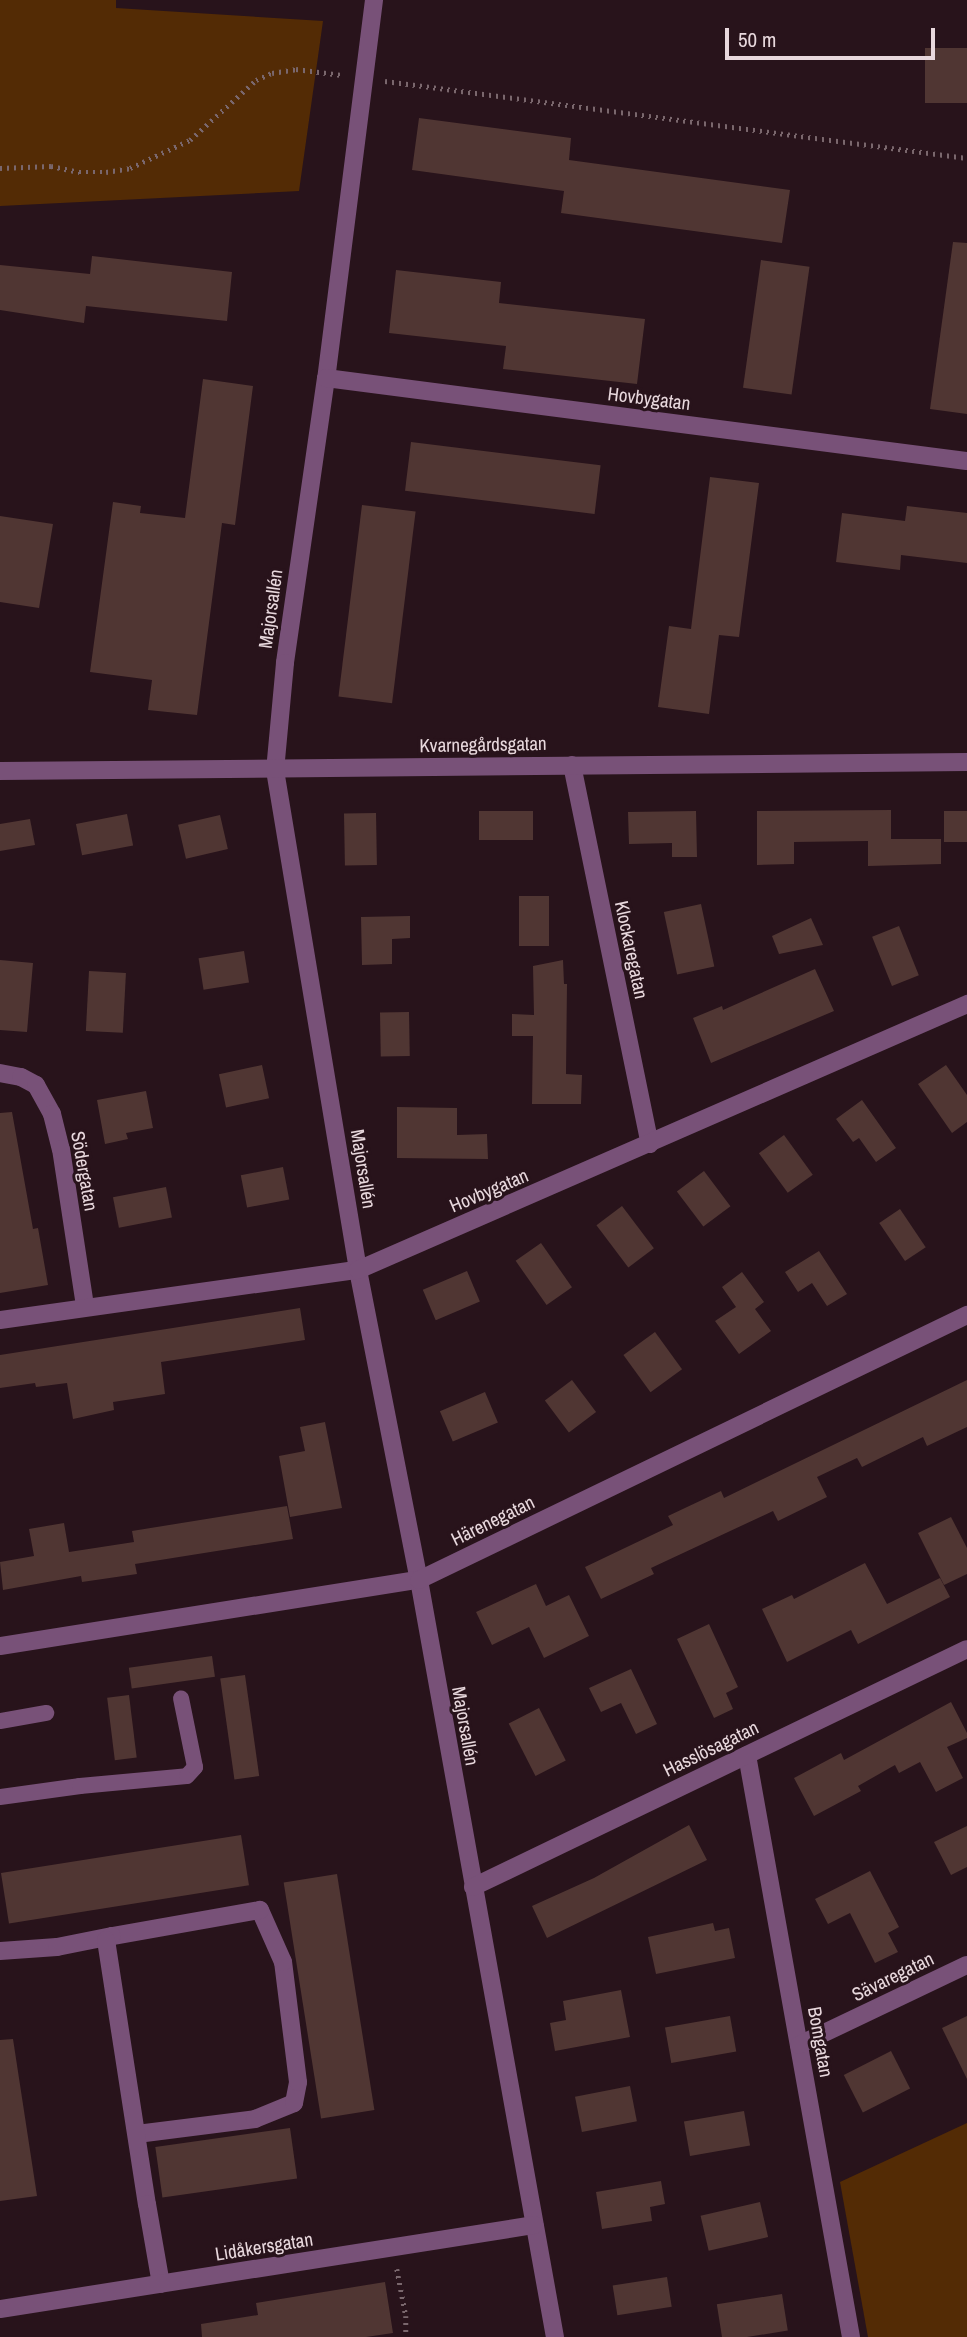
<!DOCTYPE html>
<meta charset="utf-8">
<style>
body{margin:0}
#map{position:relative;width:967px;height:2337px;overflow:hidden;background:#28131b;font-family:"Archivo Narrow",sans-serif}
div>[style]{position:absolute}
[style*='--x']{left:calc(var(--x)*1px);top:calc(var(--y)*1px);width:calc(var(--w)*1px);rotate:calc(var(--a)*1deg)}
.green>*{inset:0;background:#532b05}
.building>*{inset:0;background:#503633;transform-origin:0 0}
.path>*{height:4.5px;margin-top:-2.25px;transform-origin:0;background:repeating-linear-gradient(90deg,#7a676d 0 2px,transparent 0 7px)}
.lane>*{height:16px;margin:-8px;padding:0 8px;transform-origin:8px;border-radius:8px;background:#785178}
.street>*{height:18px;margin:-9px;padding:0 9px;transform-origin:9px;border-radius:9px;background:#785178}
span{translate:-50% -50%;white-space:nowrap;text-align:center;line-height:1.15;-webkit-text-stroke:6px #28131b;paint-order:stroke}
.street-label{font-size:19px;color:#e8d8dd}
.scale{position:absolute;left:725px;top:28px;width:210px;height:32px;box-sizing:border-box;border:4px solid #e8d8dd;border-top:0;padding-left:9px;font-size:21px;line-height:24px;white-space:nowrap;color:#e8d8dd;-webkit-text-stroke:5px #28131b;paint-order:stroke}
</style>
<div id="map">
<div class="green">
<i style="clip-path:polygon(0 0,116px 0,116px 8px,323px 21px,299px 191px,0 206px)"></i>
<i style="clip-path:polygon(967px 2123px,967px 2337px,868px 2337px,840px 2182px)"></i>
</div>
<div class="building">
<i style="left:967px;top:48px;width:55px;height:42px;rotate:90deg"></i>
<i style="clip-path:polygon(419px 118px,571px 138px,569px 160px,790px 190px,782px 243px,561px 213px,564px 191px,412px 170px)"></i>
<i style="clip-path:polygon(953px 242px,967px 243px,967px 414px,930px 409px)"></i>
<i style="clip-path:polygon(92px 256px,232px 272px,227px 321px,86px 306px,84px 323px,0 310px,0 265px,90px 274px)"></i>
<i style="left:761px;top:260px;width:49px;height:129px;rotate:8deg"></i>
<i style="clip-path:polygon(396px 270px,501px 282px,499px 303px,645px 319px,637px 384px,503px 369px,506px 346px,389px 333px)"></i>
<i style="clip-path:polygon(203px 379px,253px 386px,235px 525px,222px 523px,197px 715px,148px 710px,152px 680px,90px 672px,113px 502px,141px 506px,140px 513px,185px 518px)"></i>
<i style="left:411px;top:442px;width:191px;height:49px;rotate:7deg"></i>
<i style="clip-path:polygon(710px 477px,759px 483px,739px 637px,719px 635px,709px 714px,658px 707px,669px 626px,691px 629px)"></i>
<i style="left:362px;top:505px;width:54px;height:193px;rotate:7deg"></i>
<i style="clip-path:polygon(907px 506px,967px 513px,967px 563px,901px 555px,900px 570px,836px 562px,842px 513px,905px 521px)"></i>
<i style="clip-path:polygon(0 516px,53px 524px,39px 608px,0 602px)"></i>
<i style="clip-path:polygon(891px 810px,891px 839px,941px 839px,941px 864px,868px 866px,868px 841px,794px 842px,794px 864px,757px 865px,757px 811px)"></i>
<i style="left:533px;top:811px;width:29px;height:54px;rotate:90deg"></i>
<i style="clip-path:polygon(696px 811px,697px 857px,672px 857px,672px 843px,629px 844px,628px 812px)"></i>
<i style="left:944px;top:811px;width:23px;height:31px"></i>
<i style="left:376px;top:813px;width:52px;height:32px;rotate:89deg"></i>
<i style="left:127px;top:814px;width:32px;height:52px;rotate:79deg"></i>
<i style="left:220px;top:815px;width:35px;height:43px;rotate:77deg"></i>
<i style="clip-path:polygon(30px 819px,35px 845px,0 851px,0 824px)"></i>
<i style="left:519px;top:896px;width:30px;height:50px"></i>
<i style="left:701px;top:904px;width:64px;height:38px;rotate:78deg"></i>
<i style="clip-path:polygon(410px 916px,410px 938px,392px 939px,392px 964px,362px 965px,361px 917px)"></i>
<i style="clip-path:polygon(811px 918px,823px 945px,779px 954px,772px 936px)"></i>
<i style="left:899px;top:926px;width:53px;height:29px;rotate:68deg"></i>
<i style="left:244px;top:951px;width:32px;height:46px;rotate:81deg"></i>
<i style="clip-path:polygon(0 960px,33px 963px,27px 1032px,0 1030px)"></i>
<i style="clip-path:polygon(563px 960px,564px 984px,567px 984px,566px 1074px,582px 1075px,581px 1104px,532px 1104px,533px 1036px,512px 1036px,512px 1014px,534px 1015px,533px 966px)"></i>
<i style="clip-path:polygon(815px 969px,834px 1011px,711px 1063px,693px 1018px,722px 1006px,723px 1010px)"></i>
<i style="left:89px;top:971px;width:37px;height:60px;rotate:3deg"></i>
<i style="left:409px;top:1012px;width:44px;height:29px;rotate:89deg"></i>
<i style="left:262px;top:1065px;width:34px;height:44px;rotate:78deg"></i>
<i style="clip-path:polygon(946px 1065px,967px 1095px,967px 1122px,952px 1133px,918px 1084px)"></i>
<i style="clip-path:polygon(146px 1091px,153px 1128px,126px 1133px,128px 1139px,105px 1144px,97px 1100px)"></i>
<i style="clip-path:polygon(862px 1100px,896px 1148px,876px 1162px,859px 1138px,853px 1142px,836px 1119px)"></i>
<i style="clip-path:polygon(397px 1107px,457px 1108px,457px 1135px,487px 1134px,488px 1159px,397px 1158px)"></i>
<i style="clip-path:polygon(12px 1112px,33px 1229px,38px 1228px,48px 1285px,0 1293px,0 1113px)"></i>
<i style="left:784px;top:1135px;width:49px;height:31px;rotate:54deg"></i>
<i style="left:283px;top:1167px;width:33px;height:43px;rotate:79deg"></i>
<i style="left:704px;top:1171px;width:44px;height:34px;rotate:53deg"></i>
<i style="left:166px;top:1187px;width:31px;height:54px;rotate:79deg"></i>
<i style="left:622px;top:1206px;width:53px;height:32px;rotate:53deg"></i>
<i style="left:900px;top:1209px;width:46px;height:25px;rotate:56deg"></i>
<i style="left:541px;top:1243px;width:54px;height:31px;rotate:55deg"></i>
<i style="clip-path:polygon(819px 1251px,847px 1294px,827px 1306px,812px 1283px,798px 1292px,785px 1272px)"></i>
<i style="left:467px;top:1271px;width:33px;height:48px;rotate:67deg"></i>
<i style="clip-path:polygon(742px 1272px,764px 1302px,755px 1309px,771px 1331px,739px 1354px,715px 1321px,736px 1307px,722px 1287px)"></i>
<i style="clip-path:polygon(300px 1308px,305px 1340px,161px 1362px,165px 1394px,113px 1402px,114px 1410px,73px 1419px,67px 1383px,36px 1387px,35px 1383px,0 1388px,0 1355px)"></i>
<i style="left:655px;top:1332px;width:46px;height:39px;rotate:54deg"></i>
<i style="left:572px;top:1380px;width:40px;height:34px;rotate:53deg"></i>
<i style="clip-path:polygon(967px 1380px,967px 1427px,927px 1446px,923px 1437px,862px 1467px,857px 1458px,817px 1477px,827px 1497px,778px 1521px,773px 1511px,651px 1568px,654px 1574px,601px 1599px,585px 1567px,673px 1525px,668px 1516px,721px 1491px,724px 1498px)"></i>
<i style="left:485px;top:1392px;width:33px;height:49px;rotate:67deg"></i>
<i style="clip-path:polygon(325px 1422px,342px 1508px,290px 1517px,279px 1456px,305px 1451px,300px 1427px)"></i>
<i style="clip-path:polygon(287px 1506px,293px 1539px,135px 1564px,137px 1574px,82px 1582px,81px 1576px,3px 1590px,0 1562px,34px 1556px,29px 1529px,64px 1523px,69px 1552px,134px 1542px,132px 1531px)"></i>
<i style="clip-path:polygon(951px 1517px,967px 1548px,967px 1574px,944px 1585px,918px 1533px)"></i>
<i style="clip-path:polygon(865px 1563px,887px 1604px,940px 1578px,950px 1597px,858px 1644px,851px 1630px,787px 1662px,762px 1609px,792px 1595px,794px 1599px)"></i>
<i style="clip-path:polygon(536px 1584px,546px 1606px,569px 1595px,589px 1636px,544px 1658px,529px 1627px,492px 1645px,476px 1612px)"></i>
<i style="clip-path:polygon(709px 1624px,738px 1687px,726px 1693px,733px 1709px,714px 1718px,677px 1639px)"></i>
<i style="left:212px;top:1656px;width:21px;height:84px;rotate:82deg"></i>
<i style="clip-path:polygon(631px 1669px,657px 1724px,636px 1734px,621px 1703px,601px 1712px,589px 1688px)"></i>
<i style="left:245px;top:1675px;width:102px;height:25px;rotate:82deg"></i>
<i style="left:129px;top:1695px;width:63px;height:22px;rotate:83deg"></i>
<i style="clip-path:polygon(951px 1702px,967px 1733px,967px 1738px,947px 1747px,963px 1778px,936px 1792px,920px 1762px,899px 1773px,895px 1765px,858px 1786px,861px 1791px,814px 1816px,794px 1778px,841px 1753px,844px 1760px)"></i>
<i style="left:539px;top:1708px;width:59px;height:34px;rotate:63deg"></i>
<i style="clip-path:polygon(689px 1825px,707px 1860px,547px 1938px,532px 1906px,594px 1878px)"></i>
<i style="clip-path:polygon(967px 1826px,967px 1867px,951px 1875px,934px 1842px)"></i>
<i style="left:241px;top:1835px;width:51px;height:243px;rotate:81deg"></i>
<i style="clip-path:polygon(870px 1871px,899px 1927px,888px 1933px,898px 1952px,875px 1963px,850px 1913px,828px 1924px,815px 1899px)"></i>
<i style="left:337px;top:1874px;width:239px;height:54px;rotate:81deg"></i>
<i style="clip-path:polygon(713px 1923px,715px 1931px,729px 1928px,735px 1958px,656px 1974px,648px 1937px)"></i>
<i style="clip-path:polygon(621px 1990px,630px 2037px,555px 2051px,550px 2023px,566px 2020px,563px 2001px)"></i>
<i style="left:730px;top:2016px;width:36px;height:66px;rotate:80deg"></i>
<i style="clip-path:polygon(967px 2016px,967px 2079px,942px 2028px)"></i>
<i style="clip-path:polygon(13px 2039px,37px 2196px,0 2201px,0 2040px)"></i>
<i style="left:891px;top:2051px;width:42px;height:53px;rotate:63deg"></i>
<i style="left:630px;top:2086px;width:36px;height:56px;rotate:79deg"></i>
<i style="left:744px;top:2111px;width:35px;height:61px;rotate:80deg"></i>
<i style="left:290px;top:2128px;width:51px;height:136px;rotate:82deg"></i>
<i style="clip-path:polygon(661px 2181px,665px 2204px,650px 2207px,652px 2221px,602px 2229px,596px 2192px)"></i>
<i style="left:760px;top:2202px;width:36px;height:61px;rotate:77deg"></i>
<i style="left:667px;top:2277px;width:30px;height:55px;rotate:81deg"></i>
<i style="clip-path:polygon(385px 2282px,393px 2333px,366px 2337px,202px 2337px,201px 2324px,258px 2315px,256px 2303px)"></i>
<i style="left:782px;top:2294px;width:37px;height:66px;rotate:81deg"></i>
</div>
<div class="path">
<i style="--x:385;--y:81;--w:587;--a:7.54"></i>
<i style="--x:0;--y:168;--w:51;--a:-2.2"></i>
<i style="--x:51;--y:166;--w:29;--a:12"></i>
<i style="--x:79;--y:172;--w:27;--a:0"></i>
<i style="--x:106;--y:172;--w:24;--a:-9"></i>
<i style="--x:130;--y:168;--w:66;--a:-25"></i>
<i style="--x:190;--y:140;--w:89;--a:-42.3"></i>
<i style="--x:256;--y:80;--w:17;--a:-24"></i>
<i style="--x:272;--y:73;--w:24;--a:-9"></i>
<i style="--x:296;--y:69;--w:46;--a:7.4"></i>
<i style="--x:397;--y:2269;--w:48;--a:79.2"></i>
<i style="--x:406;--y:2316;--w:21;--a:90"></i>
</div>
<div class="lane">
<i style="--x:0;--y:1721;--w:47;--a:-9.9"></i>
<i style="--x:0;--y:1797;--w:81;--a:-7.8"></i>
<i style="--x:80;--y:1786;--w:107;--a:-5.3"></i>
<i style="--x:187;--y:1776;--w:12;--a:-48"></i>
<i style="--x:195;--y:1767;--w:70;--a:-101.5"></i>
</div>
<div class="street">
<i style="--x:374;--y:0;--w:381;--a:97.2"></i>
<i style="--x:326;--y:378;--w:288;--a:98.2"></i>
<i style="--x:285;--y:663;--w:107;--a:95.3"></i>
<i style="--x:275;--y:770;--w:507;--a:80.57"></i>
<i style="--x:358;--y:1270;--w:316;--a:78.9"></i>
<i style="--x:419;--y:1580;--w:769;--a:79.82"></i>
<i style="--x:326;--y:378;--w:646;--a:7.38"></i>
<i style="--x:572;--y:765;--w:387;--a:78.4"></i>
<i style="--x:0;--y:771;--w:967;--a:-0.53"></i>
<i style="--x:0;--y:1073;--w:21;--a:11"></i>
<i style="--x:21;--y:1077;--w:17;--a:28"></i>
<i style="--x:36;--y:1085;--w:33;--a:61"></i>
<i style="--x:52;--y:1114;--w:36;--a:76"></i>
<i style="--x:61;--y:1149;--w:158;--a:81.3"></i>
<i style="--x:0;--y:1320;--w:361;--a:-8"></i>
<i style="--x:358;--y:1270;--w:665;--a:-23.59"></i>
<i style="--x:0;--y:1646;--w:424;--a:-9"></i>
<i style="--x:419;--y:1580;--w:609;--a:-25.81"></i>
<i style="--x:747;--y:1755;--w:591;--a:79.87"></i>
<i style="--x:473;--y:1887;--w:548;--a:-25.72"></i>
<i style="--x:0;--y:1951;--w:57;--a:-4"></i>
<i style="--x:57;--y:1947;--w:56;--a:-11.3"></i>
<i style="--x:799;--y:2045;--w:186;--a:-25.5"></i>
<i style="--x:137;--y:2134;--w:119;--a:-7.2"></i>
<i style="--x:255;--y:2119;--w:42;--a:-22.3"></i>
<i style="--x:294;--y:2103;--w:21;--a:-79"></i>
<i style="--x:298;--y:2082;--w:121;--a:-97.1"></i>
<i style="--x:283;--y:1962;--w:57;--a:-113.9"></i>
<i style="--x:260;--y:1910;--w:150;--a:170"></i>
<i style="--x:112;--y:1936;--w:7;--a:146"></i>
<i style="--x:106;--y:1940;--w:267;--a:81.2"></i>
<i style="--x:147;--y:2204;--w:81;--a:80.1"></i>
<i style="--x:0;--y:2309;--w:541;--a:-8.94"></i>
</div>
<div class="street-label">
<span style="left:649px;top:399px;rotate:7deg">Hovbygatan</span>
<span style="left:271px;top:609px;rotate:-82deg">Majorsallén</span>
<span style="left:483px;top:745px;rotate:-1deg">Kvarnegårdsgatan</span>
<span style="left:631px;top:950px;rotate:78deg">Klockaregatan</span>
<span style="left:363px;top:1169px;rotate:81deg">Majorsallén</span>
<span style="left:84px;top:1171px;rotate:80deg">Södergatan</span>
<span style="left:489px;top:1191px;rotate:-23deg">Hovbygatan</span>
<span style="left:493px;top:1521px;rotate:-26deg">Härenegatan</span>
<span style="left:465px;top:1726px;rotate:80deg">Majorsallén</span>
<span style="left:711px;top:1749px;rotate:-26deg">Hasslösagatan</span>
<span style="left:893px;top:1977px;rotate:-26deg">Sävaregatan</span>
<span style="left:820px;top:2042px;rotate:80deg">Bomgatan</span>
<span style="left:264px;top:2247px;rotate:-9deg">Lidåkersgatan</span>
</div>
<div class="scale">50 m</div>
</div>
